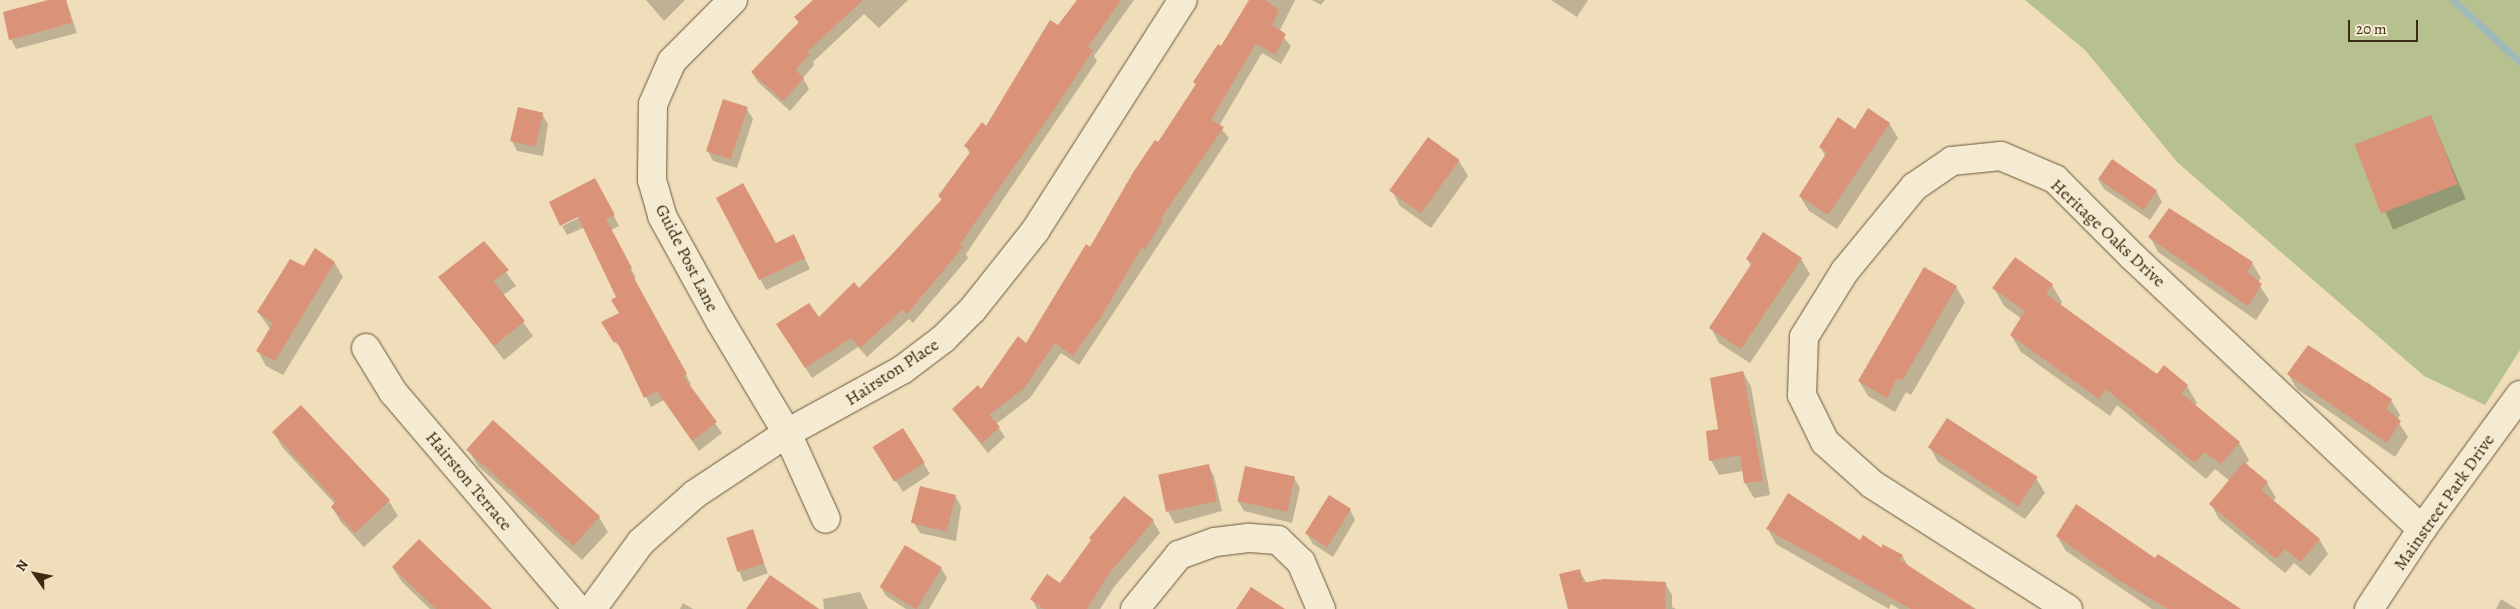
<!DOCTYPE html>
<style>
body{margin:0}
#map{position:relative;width:2520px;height:609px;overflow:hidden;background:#efdeb9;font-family:Alegreya,serif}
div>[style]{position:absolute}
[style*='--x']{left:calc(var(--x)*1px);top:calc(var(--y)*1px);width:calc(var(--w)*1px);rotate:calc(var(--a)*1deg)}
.green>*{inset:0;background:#b7c190}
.shadow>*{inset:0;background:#0003;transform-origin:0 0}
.stream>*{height:7px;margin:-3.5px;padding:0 3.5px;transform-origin:3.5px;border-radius:3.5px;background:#a0b9bb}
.building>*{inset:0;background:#da9379;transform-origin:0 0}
.roads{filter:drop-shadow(0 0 1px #69573c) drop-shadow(0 0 1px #69573c)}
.minor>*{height:28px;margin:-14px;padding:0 14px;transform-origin:14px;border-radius:14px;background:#f5ead2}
span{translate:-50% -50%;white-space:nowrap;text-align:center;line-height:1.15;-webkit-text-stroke:4px #f5ead2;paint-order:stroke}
.street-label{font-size:18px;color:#3c2a13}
.north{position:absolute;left:10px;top:549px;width:50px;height:50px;-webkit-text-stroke:4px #f5ead2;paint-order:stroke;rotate:303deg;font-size:14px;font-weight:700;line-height:20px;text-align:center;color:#3c2a13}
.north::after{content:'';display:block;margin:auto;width:18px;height:22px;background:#3c2a13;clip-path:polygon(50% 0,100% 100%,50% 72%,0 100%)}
.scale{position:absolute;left:2348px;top:20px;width:70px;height:22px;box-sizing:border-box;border:2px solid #3c2a13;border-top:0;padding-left:6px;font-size:15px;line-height:18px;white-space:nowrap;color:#3c2a13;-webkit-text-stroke:4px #f5ead2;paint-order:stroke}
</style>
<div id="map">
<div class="green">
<i style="clip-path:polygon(2025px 0,2520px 0,2520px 350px,2485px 405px,2424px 376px,2178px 163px,2085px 50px)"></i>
</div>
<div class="shadow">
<i style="clip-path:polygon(52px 0,66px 0,77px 33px,16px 49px,11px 39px)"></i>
<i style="clip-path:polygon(646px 0,685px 0,664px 21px)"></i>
<i style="clip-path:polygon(815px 0,908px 0,879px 28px,864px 14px,813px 62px,814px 65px,803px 78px,809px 89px,790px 111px,758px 82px,752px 72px,799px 24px,796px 18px)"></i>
<i style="clip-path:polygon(1079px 0,1134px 0,1094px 56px,1097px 61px,966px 254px,968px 258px,913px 323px,909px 319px,867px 357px,858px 347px,812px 378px,784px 335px,819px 319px,859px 290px,942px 201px,940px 196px,970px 154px,966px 146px,986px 128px)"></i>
<i style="clip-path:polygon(1252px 0,1300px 0,1295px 0,1279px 32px,1291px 46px,1281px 64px,1262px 53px,1219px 126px,1229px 138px,1079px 365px,1061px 353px,1030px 398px,996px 424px,1005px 437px,988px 453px,953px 410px,981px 391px,1027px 344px,1197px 85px,1195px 82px,1222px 48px)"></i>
<i style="clip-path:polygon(1312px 0,1325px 0,1321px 5px)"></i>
<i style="clip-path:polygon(1551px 0,1588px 0,1577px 17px)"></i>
<i style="clip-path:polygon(747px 109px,753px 119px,737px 168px,713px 161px,707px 150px)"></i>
<i style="clip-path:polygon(542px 114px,548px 124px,543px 156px,517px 151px,512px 141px)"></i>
<i style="left:2431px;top:117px;width:89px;height:79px;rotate:67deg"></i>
<i style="clip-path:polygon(1889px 123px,1898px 138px,1837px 229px,1809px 211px,1800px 196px,1826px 157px,1820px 147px,1856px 131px)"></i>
<i style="clip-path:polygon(1459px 161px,1468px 176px,1431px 228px,1400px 206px,1392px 191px)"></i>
<i style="clip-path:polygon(2098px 179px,2156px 191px,2162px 202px,2150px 220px,2104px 189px)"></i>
<i style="clip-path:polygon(601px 190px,619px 226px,611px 230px,636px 278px,634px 280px,691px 384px,689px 386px,722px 433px,699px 451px,664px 400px,651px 407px,623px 351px,608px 333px,620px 314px,618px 297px,585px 227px,567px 235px,562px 226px,585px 215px)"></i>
<i style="clip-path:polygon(718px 199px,776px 244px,799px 246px,810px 269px,766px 290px)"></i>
<i style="clip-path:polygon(2150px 237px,2227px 249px,2229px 246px,2252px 263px,2261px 278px,2258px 283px,2269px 300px,2256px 320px,2158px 252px)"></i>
<i style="clip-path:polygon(484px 242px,516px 286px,503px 295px,533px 336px,504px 360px,440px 277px)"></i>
<i style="clip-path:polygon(1747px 259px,1801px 259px,1810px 274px,1750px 363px,1719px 343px,1711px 328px,1751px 266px)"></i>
<i style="clip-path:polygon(334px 262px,343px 277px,283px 375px,266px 366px,258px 351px,270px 329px,258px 312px,304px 267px)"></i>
<i style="clip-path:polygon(2052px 285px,2062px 302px,2060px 306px,2157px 375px,2187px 386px,2197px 403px,2194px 406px,2239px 443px,2249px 460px,2245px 465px,2267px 483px,2276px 498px,2273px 501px,2319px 539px,2328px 554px,2310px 576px,2294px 563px,2285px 573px,2219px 519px,2211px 504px,2230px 481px,2215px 469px,2206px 479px,2117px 405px,2110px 416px,2021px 352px,2011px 335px,2022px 319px,2004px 306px,1994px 288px)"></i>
<i style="clip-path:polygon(1956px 287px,1965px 302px,1911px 395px,1906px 392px,1895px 412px,1868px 396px,1859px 381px)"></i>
<i style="clip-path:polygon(1743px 372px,1751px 387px,1770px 495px,1754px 498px,1745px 483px,1743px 471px,1719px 475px,1711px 460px)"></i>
<i style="clip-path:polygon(2288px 374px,2365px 385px,2367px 382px,2391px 400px,2400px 415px,2397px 420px,2408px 437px,2395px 457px,2297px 389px)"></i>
<i style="clip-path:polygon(301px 407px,389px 501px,398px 516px,364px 547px,341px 522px,332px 507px,335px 504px,282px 447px,274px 432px)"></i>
<i style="clip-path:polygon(494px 422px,599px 517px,608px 532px,582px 560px,478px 466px,469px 451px)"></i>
<i style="clip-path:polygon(903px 429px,930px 474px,903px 492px,881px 458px)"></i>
<i style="clip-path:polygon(1930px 447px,2036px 478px,2045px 493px,2025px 519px,1938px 462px)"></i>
<i style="clip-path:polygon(1208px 466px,1214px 476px,1222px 511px,1175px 524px,1169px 514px,1160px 478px)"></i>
<i style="clip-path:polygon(1294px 478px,1300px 488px,1292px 523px,1244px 511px,1238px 501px)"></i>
<i style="clip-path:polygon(955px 496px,961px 506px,956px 541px,920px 533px,914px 523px)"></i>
<i style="clip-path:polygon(1350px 510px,1355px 520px,1333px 557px,1313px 544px,1307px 534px)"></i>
<i style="clip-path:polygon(1153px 521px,1160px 533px,1114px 587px,1100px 609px,1037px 609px,1032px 599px,1060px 584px)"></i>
<i style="clip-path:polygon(1768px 529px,1860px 541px,1883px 550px,1883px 546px,1902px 556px,1909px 567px,1976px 609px,1899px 609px,1891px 604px,1889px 609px,1776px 544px)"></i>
<i style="left:752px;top:530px;width:46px;height:26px;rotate:70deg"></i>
<i style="clip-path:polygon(2057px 536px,2155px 560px,2239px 609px,2152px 609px,2066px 551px)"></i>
<i style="clip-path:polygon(393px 568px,490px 609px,430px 609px,402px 582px)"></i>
<i style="clip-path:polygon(941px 568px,947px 578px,929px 609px,906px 609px,886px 596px,880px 586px)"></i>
<i style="clip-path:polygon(1579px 570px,1586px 582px,1665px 583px,1672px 595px,1672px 607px,1676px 609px,1569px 609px)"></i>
<i style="clip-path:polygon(860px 592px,868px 609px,824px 609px,823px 599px)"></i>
<i style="clip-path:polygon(2501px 599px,2517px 609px,2496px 609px)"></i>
<i style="clip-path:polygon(683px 603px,693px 609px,680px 609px)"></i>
</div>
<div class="stream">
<i style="--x:2453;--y:0;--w:91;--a:42.8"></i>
</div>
<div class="building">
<i style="clip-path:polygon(48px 0,66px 0,72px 23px,9px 40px,3px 12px)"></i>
<i style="clip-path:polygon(813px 0,863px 0,807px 52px,810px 54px,795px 70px,804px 78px,783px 101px,751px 72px,799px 22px,794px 17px)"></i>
<i style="clip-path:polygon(1077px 0,1121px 0,1088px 47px,1093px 50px,1060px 101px,960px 244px,963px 247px,907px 314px,902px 310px,860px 348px,851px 338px,805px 368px,776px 324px,809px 303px,819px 317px,854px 282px,859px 288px,895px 251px,942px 199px,938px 196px,971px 151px,964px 146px,982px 122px,986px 126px,1050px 20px,1058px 25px)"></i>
<i style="clip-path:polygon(1249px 0,1265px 0,1279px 10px,1272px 25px,1286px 34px,1275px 55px,1256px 43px,1211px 120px,1224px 127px,1161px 218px,1163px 220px,1145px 249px,1142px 247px,1101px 317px,1073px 356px,1055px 343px,1024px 388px,989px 415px,1000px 427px,982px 443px,952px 409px,978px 385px,981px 389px,1018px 336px,1026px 343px,1086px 244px,1090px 247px,1134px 171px,1155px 140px,1158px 142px,1196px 84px,1193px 82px,1218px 44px,1221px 46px)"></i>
<i style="left:723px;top:99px;width:26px;height:55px;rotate:18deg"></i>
<i style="left:518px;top:107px;width:26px;height:35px;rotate:13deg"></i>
<i style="clip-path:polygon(1868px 108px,1890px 123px,1828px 215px,1799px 196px,1827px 152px,1819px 147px,1838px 117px,1855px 129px)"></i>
<i style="left:2431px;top:115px;width:74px;height:82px;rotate:69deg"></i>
<i style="left:1428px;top:137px;width:39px;height:66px;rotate:36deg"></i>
<i style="left:2112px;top:159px;width:55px;height:24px;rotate:35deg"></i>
<i style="clip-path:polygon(595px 178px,615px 215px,606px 219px,632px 268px,629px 269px,687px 374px,683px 376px,717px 422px,692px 441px,657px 391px,644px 398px,617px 341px,614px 343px,601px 322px,619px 313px,611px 300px,616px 297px,578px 217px,560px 226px,549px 202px)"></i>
<i style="clip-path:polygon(743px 183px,776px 243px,794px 234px,805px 258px,759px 280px,716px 198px)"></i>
<i style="clip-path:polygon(2169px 208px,2253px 262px,2247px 272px,2262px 284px,2248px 306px,2148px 237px)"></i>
<i style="clip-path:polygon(1763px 232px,1802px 258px,1741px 349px,1709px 328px,1752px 263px,1746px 259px)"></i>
<i style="clip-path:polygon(484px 241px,509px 270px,493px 281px,525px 321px,494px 346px,438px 277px)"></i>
<i style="clip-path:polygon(315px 248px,335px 262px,275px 361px,256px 351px,273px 323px,257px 312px,290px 259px,304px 266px)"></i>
<i style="clip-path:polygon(2015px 257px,2053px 284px,2046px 294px,2157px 374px,2164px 365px,2188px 385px,2181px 393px,2240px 442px,2221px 464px,2204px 452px,2195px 463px,2106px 389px,2099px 399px,2010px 335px,2025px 311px,1992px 288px)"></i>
<i style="clip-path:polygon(1924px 267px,1957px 286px,1902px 381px,1897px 378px,1887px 398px,1858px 381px)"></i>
<i style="clip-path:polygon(2308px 345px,2392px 399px,2386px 409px,2401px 421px,2387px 443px,2287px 374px)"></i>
<i style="clip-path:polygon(1743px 371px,1763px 481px,1744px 483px,1740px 455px,1709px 461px,1706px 431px,1718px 429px,1710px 378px)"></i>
<i style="clip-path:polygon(301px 405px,390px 500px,355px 533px,331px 507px,336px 501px,272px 432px)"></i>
<i style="left:1947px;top:418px;width:108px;height:35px;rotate:33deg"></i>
<i style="left:493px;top:420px;width:144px;height:40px;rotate:42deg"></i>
<i style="left:903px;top:428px;width:41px;height:36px;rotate:58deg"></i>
<i style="clip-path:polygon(2244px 462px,2268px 482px,2261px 490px,2320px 539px,2301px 562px,2285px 549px,2276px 559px,2209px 504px)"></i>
<i style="left:1209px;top:464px;width:38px;height:52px;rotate:78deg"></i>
<i style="left:1245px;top:466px;width:51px;height:36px;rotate:12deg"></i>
<i style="left:920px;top:486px;width:37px;height:38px;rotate:14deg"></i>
<i style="clip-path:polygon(1788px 493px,1860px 540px,1863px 535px,1882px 548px,1882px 544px,1903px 555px,1900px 560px,1975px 609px,1911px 609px,1766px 529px)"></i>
<i style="left:1329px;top:495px;width:26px;height:45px;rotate:32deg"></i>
<i style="clip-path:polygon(1124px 496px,1154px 520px,1108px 575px,1087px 609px,1044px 609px,1030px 599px,1047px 574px,1060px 583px,1091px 540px,1089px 538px)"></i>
<i style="clip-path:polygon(2076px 504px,2155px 558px,2158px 554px,2241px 609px,2168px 609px,2117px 579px,2056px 536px)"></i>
<i style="left:753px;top:529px;width:36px;height:28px;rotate:72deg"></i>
<i style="clip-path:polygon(419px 539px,492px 609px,436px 609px,392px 567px)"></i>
<i style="left:905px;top:545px;width:43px;height:49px;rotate:31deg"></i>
<i style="clip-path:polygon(1580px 569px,1583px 583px,1604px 579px,1666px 582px,1665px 609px,1568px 609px,1559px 574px)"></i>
<i style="clip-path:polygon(770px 575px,819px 609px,746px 609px)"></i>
<i style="clip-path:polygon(1251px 587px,1285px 609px,1236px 609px)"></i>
</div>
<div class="roads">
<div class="minor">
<i style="--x:733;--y:0;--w:86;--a:135"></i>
<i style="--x:672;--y:61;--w:47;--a:113.8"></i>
<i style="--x:653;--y:104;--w:76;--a:90.8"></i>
<i style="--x:652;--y:180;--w:37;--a:74"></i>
<i style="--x:662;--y:216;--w:120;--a:61.1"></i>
<i style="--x:720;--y:321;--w:131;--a:59.1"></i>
<i style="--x:787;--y:433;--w:94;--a:65.6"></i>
<i style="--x:366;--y:348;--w:52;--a:58.5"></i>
<i style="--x:393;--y:392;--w:285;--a:49.6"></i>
<i style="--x:592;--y:609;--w:83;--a:-53.8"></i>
<i style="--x:641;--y:542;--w:72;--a:-41.6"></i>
<i style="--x:695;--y:494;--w:110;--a:-33.5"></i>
<i style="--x:787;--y:433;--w:131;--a:-28.7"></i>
<i style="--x:902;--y:370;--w:51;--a:-37.1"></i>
<i style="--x:943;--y:339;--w:42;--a:-45"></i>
<i style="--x:973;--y:309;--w:100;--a:-51.5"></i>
<i style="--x:1035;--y:231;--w:274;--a:-57.4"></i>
<i style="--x:1135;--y:609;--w:70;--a:-50.8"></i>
<i style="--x:1179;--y:555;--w:38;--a:-20"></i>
<i style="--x:1215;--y:542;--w:35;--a:-7"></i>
<i style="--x:1250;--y:538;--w:28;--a:4"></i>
<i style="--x:1278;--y:540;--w:32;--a:44"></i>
<i style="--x:1301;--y:562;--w:51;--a:66.9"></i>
<i style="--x:2068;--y:609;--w:232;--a:-147.5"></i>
<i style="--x:1872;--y:484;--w:63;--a:-138.2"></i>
<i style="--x:1825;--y:442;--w:52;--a:-116.1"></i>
<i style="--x:1802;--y:395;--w:58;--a:-88"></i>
<i style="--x:1804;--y:337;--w:78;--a:-58.2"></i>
<i style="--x:1845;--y:271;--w:109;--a:-50.6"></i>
<i style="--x:1914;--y:187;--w:46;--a:-34.4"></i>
<i style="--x:1952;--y:161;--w:49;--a:-5.8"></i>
<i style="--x:2001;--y:156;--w:59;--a:23.1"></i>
<i style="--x:2055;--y:179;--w:110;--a:45"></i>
<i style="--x:2133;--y:257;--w:397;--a:43.3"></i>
<i style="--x:2369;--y:609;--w:96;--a:-56.5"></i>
<i style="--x:2422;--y:529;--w:166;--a:-53.8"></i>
</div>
</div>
<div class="street-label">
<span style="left:2108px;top:233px;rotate:43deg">Heritage Oaks Drive</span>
<span style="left:687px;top:258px;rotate:63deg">Guide Post Lane</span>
<span style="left:892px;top:372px;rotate:-33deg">Hairston Place</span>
<span style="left:469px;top:481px;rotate:50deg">Hairston Terrace</span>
<span style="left:2444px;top:502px;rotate:-55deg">Mainstreet Park Drive</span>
</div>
<div class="north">N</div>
<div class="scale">20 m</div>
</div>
